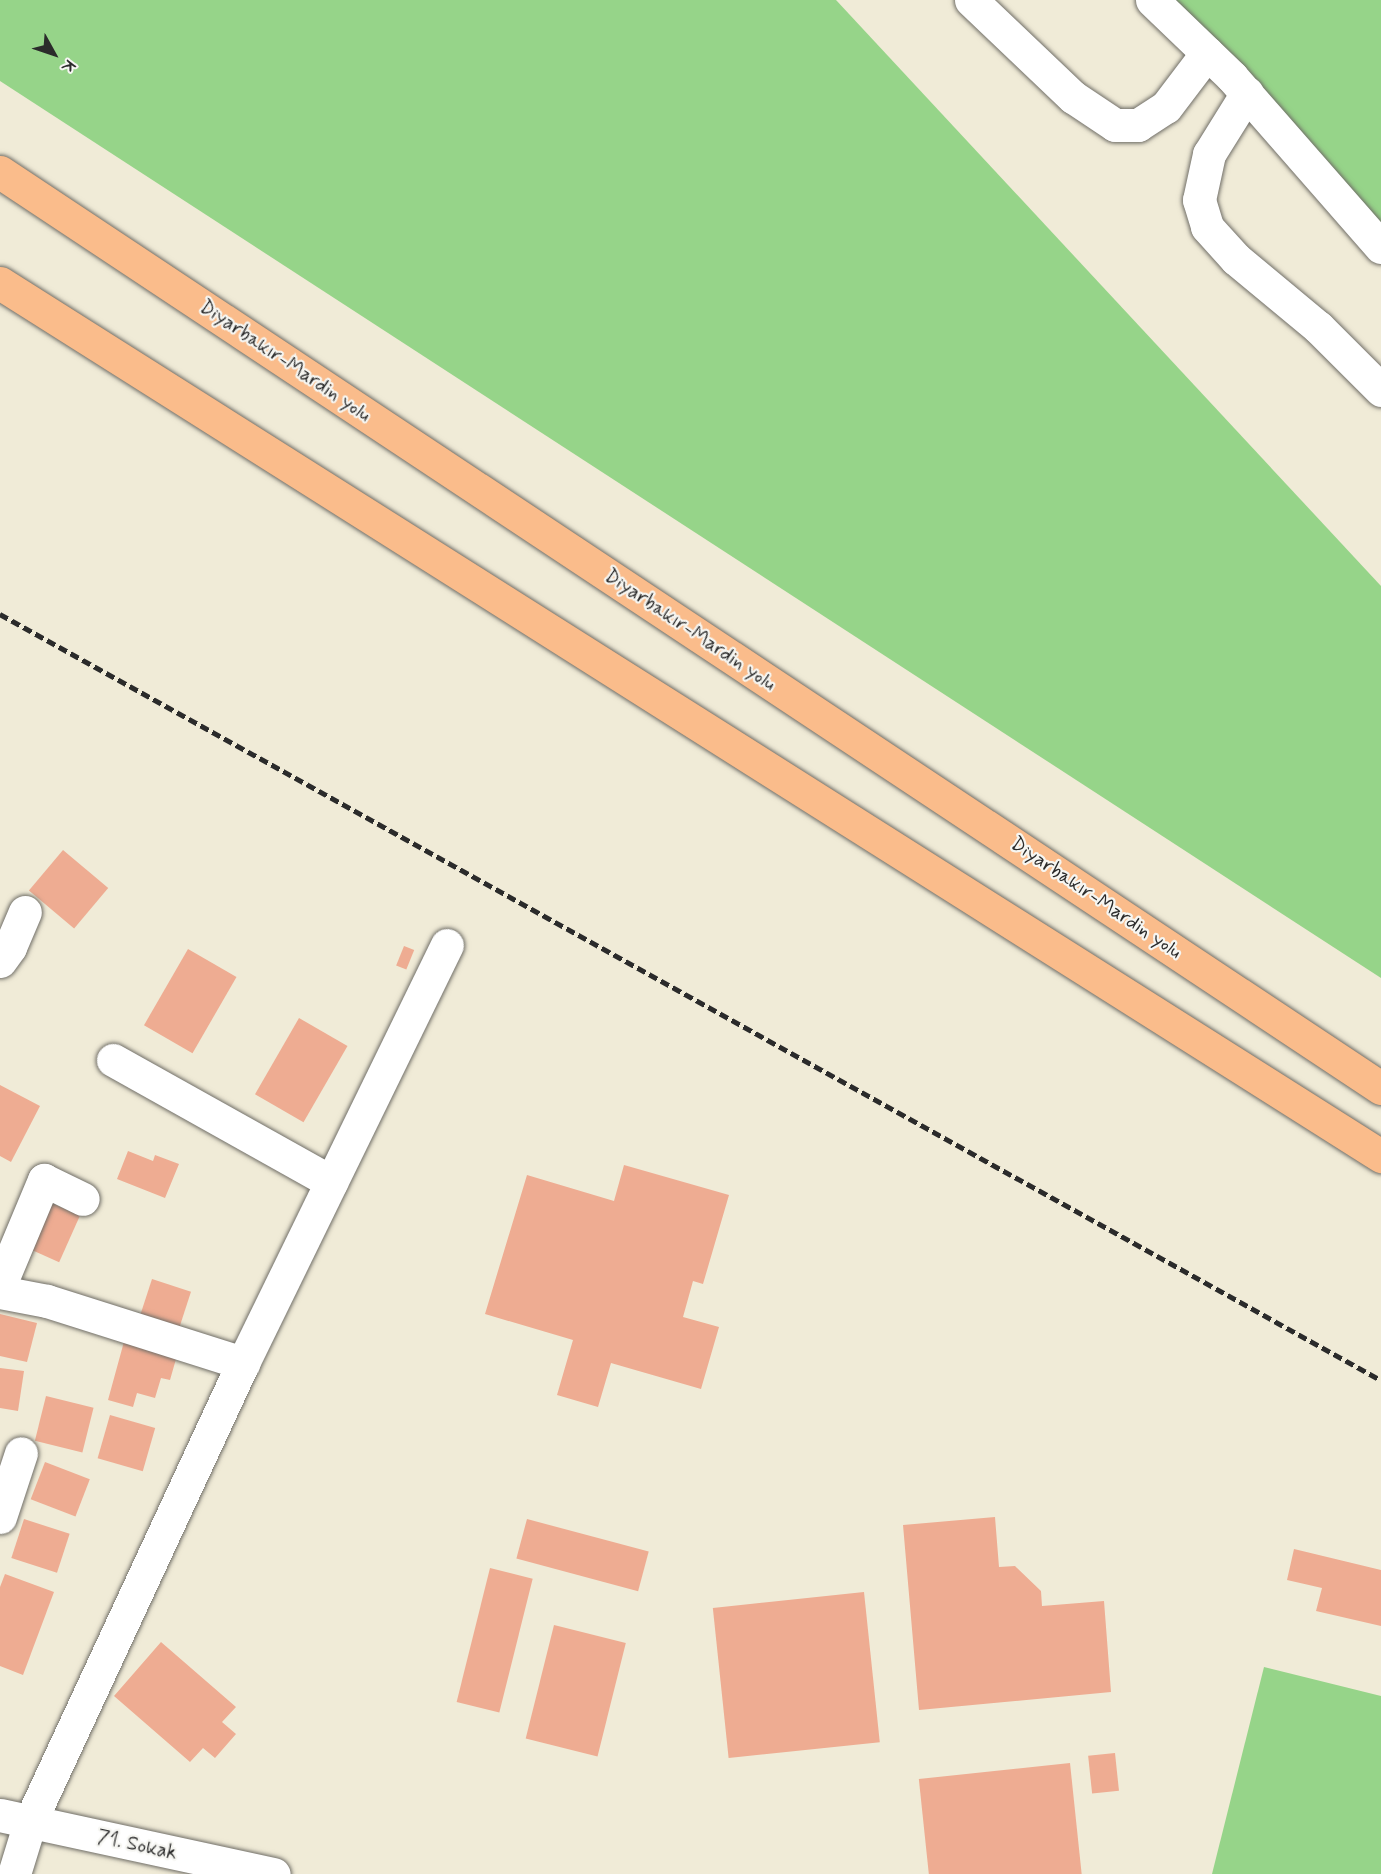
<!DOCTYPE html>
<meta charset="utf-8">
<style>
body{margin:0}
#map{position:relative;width:1381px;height:1874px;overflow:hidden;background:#f0ebd7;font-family:Mynerve,sans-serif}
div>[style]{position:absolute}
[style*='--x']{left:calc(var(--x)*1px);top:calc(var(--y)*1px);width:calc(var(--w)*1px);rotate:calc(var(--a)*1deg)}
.green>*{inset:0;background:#96d489}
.building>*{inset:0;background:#eeac92;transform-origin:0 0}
.roads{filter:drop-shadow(0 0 2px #706e67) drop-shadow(0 0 2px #706e67)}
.minor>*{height:33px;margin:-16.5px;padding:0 16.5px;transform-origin:16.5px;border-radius:16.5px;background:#fff}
.highway>*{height:33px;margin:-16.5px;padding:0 16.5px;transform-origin:16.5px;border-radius:16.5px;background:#fabc8b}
.rail>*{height:4.5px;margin-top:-2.25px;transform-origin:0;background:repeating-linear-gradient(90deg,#2b2b2b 0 9px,transparent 0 13.5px)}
span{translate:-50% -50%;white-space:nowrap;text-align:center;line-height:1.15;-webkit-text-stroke:4.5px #f6f6f2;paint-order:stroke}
.street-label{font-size:20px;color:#2b2b2b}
.north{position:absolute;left:24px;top:24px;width:60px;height:60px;-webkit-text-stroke:4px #f6f6f2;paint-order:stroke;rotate:130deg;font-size:16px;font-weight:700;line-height:24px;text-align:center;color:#2b2b2b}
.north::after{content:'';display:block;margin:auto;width:21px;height:27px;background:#2b2b2b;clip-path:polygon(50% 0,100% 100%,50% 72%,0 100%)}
</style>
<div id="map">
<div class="green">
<i style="clip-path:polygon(0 0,836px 0,1381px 586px,1381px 978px,0 81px)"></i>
<i style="clip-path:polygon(1174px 0,1381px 0,1381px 226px)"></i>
<i style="clip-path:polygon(1264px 1667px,1381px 1696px,1381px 1874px,1212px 1874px)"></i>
</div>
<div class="building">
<i style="left:63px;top:850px;width:59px;height:53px;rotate:40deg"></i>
<i style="left:404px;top:946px;width:11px;height:21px;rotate:22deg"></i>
<i style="left:188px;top:949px;width:56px;height:88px;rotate:30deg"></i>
<i style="left:299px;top:1018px;width:56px;height:88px;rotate:30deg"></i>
<i style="clip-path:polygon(0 1085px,40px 1106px,11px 1162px,0 1156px)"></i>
<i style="clip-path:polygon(128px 1151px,153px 1161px,155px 1155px,179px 1164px,165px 1198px,117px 1179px)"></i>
<i style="clip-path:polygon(624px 1165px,729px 1195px,703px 1284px,693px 1281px,683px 1317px,719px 1327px,701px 1389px,611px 1363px,598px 1407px,557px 1395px,573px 1340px,485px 1314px,527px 1175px,614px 1201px)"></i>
<i style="left:47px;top:1201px;width:36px;height:51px;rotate:24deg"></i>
<i style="left:152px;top:1279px;width:41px;height:39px;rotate:18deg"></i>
<i style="clip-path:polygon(0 1314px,37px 1323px,27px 1362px,0 1356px)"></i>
<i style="clip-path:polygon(125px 1338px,178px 1352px,170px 1380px,161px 1378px,155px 1398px,137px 1393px,133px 1407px,108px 1400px)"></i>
<i style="clip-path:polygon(0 1368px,24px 1371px,18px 1411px,0 1408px)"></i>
<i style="left:46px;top:1396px;width:49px;height:46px;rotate:14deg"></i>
<i style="left:110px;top:1415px;width:47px;height:45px;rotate:16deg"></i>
<i style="left:45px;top:1462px;width:48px;height:40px;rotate:21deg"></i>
<i style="clip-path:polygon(995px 1517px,999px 1567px,1015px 1566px,1041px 1591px,1042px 1606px,1104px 1601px,1111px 1692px,919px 1710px,903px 1525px)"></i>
<i style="left:24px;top:1519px;width:48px;height:41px;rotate:18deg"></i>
<i style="left:527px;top:1519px;width:126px;height:41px;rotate:15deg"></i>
<i style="clip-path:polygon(1294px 1549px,1381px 1570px,1381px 1626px,1316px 1611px,1322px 1588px,1287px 1580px)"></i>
<i style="left:490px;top:1568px;width:44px;height:138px;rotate:14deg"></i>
<i style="clip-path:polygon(5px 1574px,54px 1592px,23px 1675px,0 1666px,0 1587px)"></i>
<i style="left:864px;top:1592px;width:151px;height:152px;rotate:84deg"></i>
<i style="left:554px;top:1625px;width:74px;height:117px;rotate:14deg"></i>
<i style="clip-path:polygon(161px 1642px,236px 1707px,222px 1722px,236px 1734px,215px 1758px,203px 1748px,190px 1762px,114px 1696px)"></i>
<i style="left:1115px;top:1753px;width:38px;height:27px;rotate:84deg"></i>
<i style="left:1070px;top:1763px;width:112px;height:152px;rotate:84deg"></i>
</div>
<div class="roads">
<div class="minor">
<i style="--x:971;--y:0;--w:141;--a:43.6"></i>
<i style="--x:1073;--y:97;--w:50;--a:33.7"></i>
<i style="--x:1115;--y:125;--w:23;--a:0"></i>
<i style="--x:1138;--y:125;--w:33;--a:-33"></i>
<i style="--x:1166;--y:107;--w:68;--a:-52.8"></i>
<i style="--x:1152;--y:0;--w:111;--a:43.9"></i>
<i style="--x:1232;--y:77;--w:226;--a:48.8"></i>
<i style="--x:1247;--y:93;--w:72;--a:121.9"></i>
<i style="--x:1209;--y:154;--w:47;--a:102.3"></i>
<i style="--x:1199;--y:200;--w:28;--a:73"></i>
<i style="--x:1207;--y:227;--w:43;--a:47.8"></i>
<i style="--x:1236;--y:259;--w:107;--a:39.7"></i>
<i style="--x:1318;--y:327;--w:89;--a:45"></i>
<i style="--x:0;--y:961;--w:17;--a:-54"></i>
<i style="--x:10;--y:947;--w:38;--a:-67"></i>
<i style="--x:113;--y:1060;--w:250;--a:29.2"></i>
<i style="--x:0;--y:1285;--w:114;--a:-67.3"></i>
<i style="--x:44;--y:1180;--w:43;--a:26"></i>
<i style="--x:0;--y:1292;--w:48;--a:10.8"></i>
<i style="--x:47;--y:1301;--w:206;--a:17.6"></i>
<i style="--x:0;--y:1517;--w:67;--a:-71.8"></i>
<i style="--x:0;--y:1815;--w:280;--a:12.2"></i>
<i style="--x:14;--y:1874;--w:54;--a:-72.9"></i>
<i style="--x:30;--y:1822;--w:506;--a:-65.11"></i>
<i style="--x:243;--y:1363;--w:465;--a:-64"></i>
</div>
<div class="highway">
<i style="--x:0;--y:172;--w:1657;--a:33.56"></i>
<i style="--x:0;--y:283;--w:1634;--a:32.3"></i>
</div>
</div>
<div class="rail">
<i style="--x:0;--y:614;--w:1579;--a:29.02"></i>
</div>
<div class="street-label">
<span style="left:285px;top:361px;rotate:34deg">Diyarbakır-Mardin yolu</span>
<span style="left:690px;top:630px;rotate:34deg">Diyarbakır-Mardin yolu</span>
<span style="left:1096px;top:898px;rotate:34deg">Diyarbakır-Mardin yolu</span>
<span style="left:137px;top:1845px;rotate:12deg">71. Sokak</span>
</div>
<div class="north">K</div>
</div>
